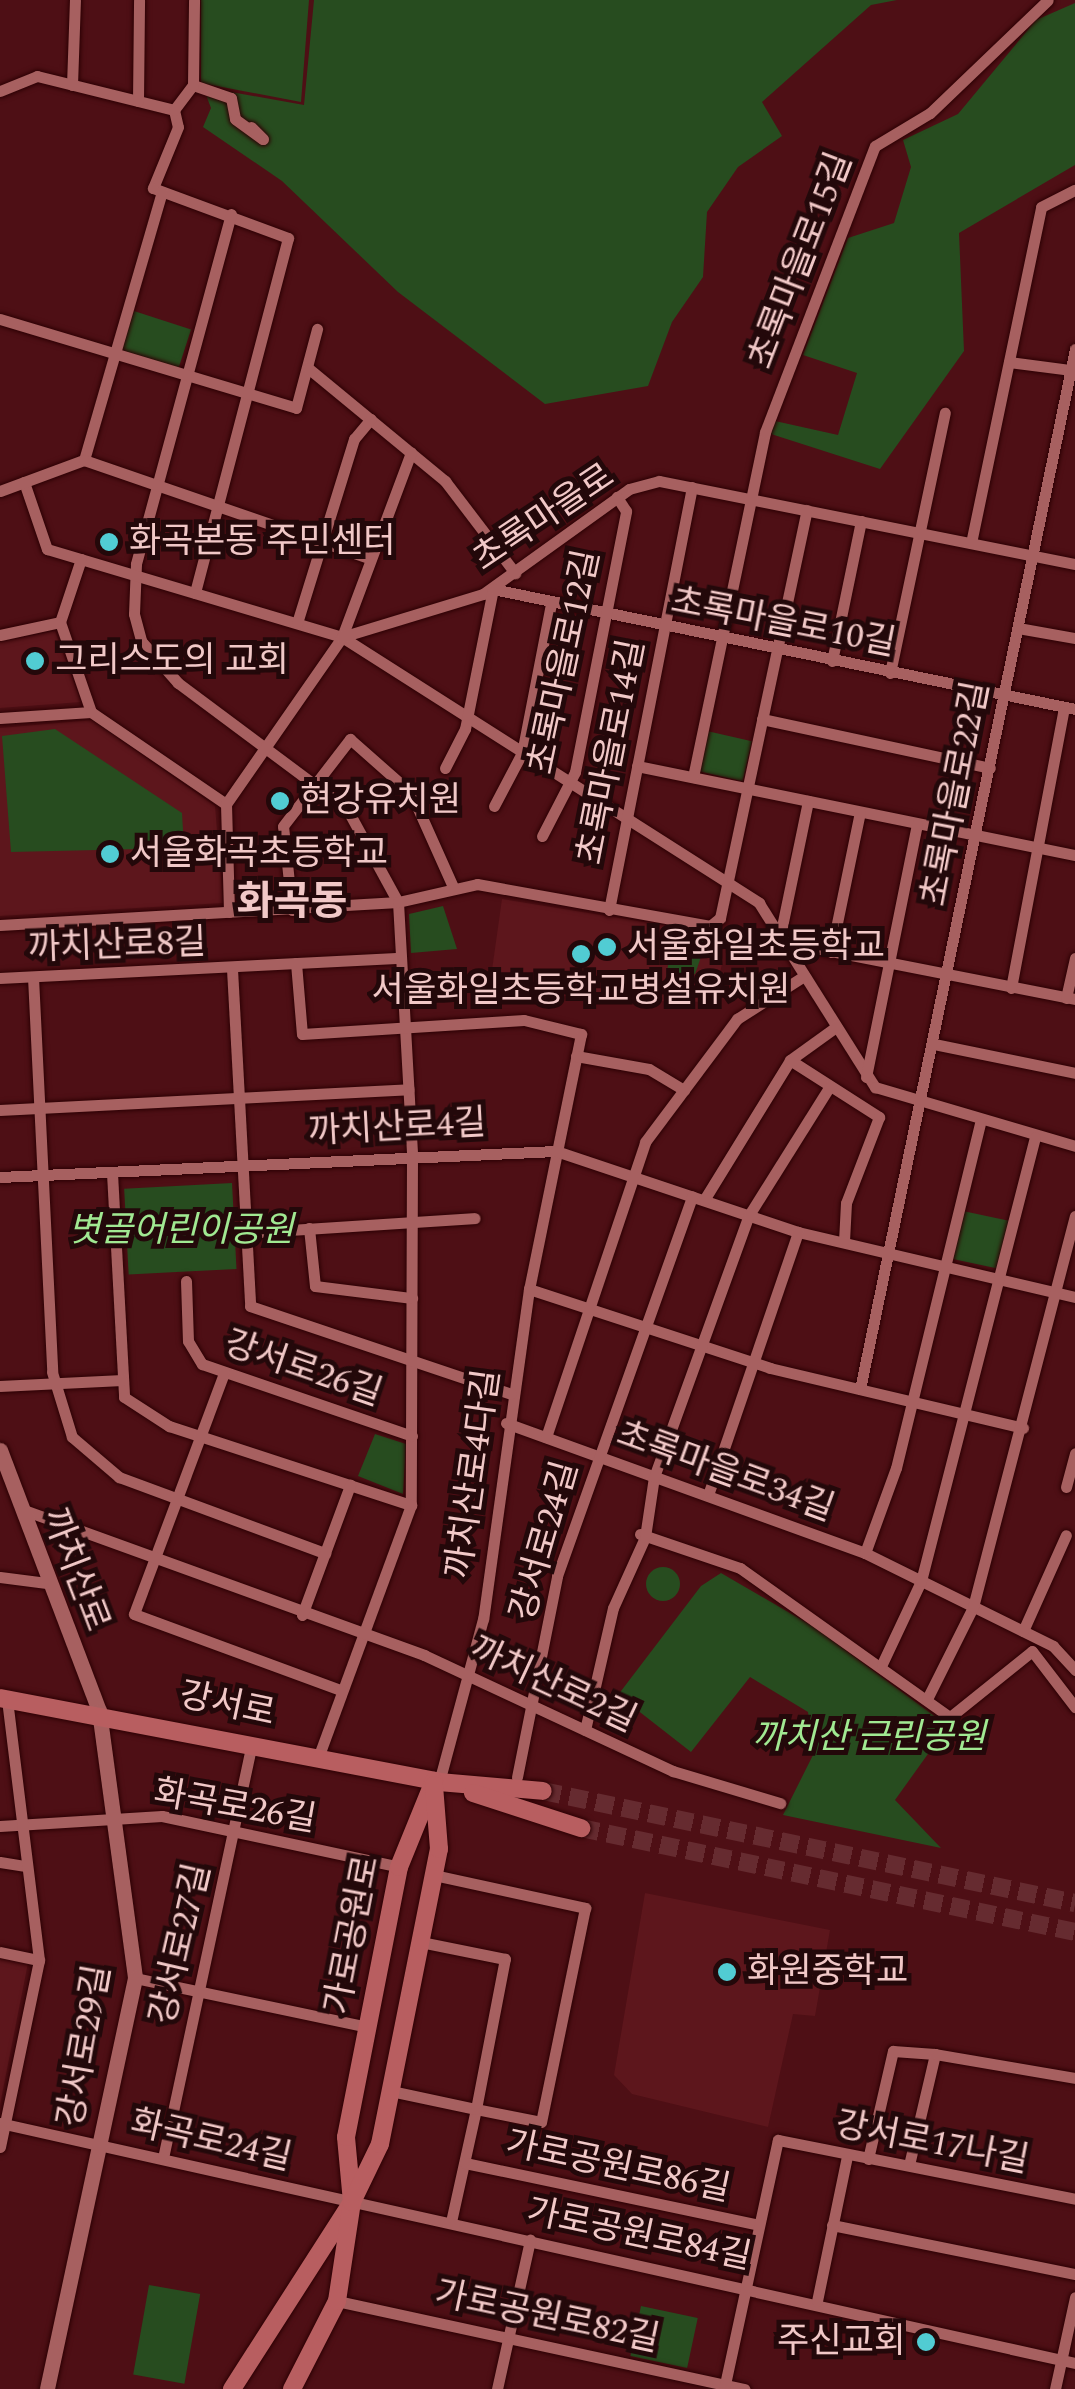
<!DOCTYPE html>
<meta charset="utf-8">
<style>
body{margin:0}
#map{position:relative;width:1075px;height:2389px;overflow:hidden;background:#4e0f15;font-family:Spectral,"Noto Sans KR",serif}
div>[style]{position:absolute}
[style*='--x']{left:calc(var(--x)*1px);top:calc(var(--y)*1px);width:calc(var(--w)*1px);rotate:calc(var(--a)*1deg)}
.built>*{inset:0;background:#5d161c}
.green>*{inset:0;background:#274c1f;transform-origin:0 0}
.round{border-radius:50%}
.secondary-tunnel>*{height:18px;margin-top:-9px;transform-origin:0;background:repeating-linear-gradient(90deg,#662b30 0 18px,transparent 0 27px)}
.roads{filter:drop-shadow(0 0 2px #2c0004) drop-shadow(0 0 2px #2c0004)}
.minor>*{height:11px;margin:-5.5px;padding:0 5.5px;transform-origin:5.5px;border-radius:5.5px;background:#a76060}
.tertiary>*{height:15px;margin:-7.5px;padding:0 7.5px;transform-origin:7.5px;border-radius:7.5px;background:#a76060}
.secondary>*{height:18px;margin:-9px;padding:0 9px;transform-origin:9px;border-radius:9px;background:#b85e60}
.dots>*{width:28px;height:28px;translate:-50% -50%;box-sizing:border-box;border:5px solid #23080a;border-radius:50%}
span{translate:-50% -50%;white-space:nowrap;text-align:center;line-height:1.15;-webkit-text-stroke:10px #23080a;paint-order:stroke}
.street-label{font-size:35px;color:#f1c8c7}
.poi-label{font-size:35px;color:#f1c8c7}
.left{translate:0 -50%;text-align:left}
.right{translate:-100% -50%;text-align:right}
.park-label{font-size:35px;color:#a1e992;font-style:italic}
.quarter-label{font-size:40px;color:#f1c8c7;font-weight:700}
</style>
<div id="map">
<div class="built">
<i style="clip-path:polygon(55px 631px,81px 702px,0 708px,0 642px)"></i>
<i style="clip-path:polygon(92px 720px,215px 806px,223px 903px,0 916px,0 728px)"></i>
<i style="clip-path:polygon(502px 899px,712px 933px,723px 960px,713px 1002px,592px 1000px,490px 984px)"></i>
<i style="clip-path:polygon(645px 1893px,830px 1930px,815px 2016px,793px 2014px,768px 2127px,632px 2094px,614px 2075px)"></i>
<i style="clip-path:polygon(0 1958px,28px 1963px,0 2105px)"></i>
</div>
<div class="green">
<i style="clip-path:polygon(201px 0,309px 0,301px 102px,201px 83px)"></i>
<i style="clip-path:polygon(314px 0,897px 0,871px 5px,762px 102px,782px 136px,738px 167px,707px 212px,703px 277px,672px 322px,648px 386px,545px 404px,398px 292px,282px 181px,203px 127px,211px 108px,203px 87px,304px 105px)"></i>
<i style="clip-path:polygon(1075px 3px,1075px 165px,959px 233px,964px 351px,880px 469px,771px 434px,775px 421px,838px 435px,857px 373px,803px 355px,848px 238px,894px 223px,911px 167px,903px 140px,958px 114px,1036px 20px)"></i>
<i style="left:134px;top:311px;width:60px;height:41px;rotate:18deg"></i>
<i style="clip-path:polygon(55px 729px,182px 813px,184px 848px,11px 852px,2px 736px)"></i>
<i style="left:707px;top:731px;width:46px;height:41px;rotate:13deg"></i>
<i style="clip-path:polygon(443px 906px,457px 949px,411px 953px,409px 914px)"></i>
<i style="clip-path:polygon(683px 932px,707px 940px,695px 974px,666px 980px,672px 936px)"></i>
<i style="left:232px;top:1183px;width:86px;height:108px;rotate:87deg"></i>
<i style="left:963px;top:1211px;width:48px;height:49px;rotate:12deg"></i>
<i style="clip-path:polygon(375px 1434px,406px 1444px,403px 1494px,358px 1476px)"></i>
<i class="round" style="left:646px;top:1567px;width:34px;height:34px"></i>
<i style="clip-path:polygon(721px 1573px,814px 1627px,948px 1726px,895px 1800px,941px 1848px,783px 1815px,813px 1755px,808px 1712px,750px 1677px,691px 1752px,618px 1695px,701px 1586px)"></i>
<i style="left:149px;top:2285px;width:52px;height:91px;rotate:10deg"></i>
<i style="left:641px;top:2306px;width:58px;height:51px;rotate:12deg"></i>
</div>
<div class="secondary-tunnel">
<i style="--x:543;--y:1791;--w:544;--a:11.89"></i>
<i style="--x:581;--y:1828;--w:505;--a:11.89"></i>
</div>
<div class="roads">
<div class="minor">
<i style="--x:72;--y:85;--w:85;--a:-88"></i>
<i style="--x:193;--y:85;--w:40;--a:18.9"></i>
<i style="--x:231;--y:98;--w:21;--a:79"></i>
<i style="--x:235;--y:119;--w:34;--a:36"></i>
<i style="--x:263;--y:139;--w:17;--a:-135"></i>
<i style="--x:0;--y:91;--w:40;--a:-22"></i>
<i style="--x:37;--y:76;--w:141;--a:13.9"></i>
<i style="--x:138;--y:101;--w:101;--a:-89.4"></i>
<i style="--x:174;--y:110;--w:17;--a:77"></i>
<i style="--x:178;--y:127;--w:66;--a:112.3"></i>
<i style="--x:153;--y:188;--w:144;--a:20.3"></i>
<i style="--x:288;--y:238;--w:367;--a:104.7"></i>
<i style="--x:174;--y:110;--w:31;--a:-53"></i>
<i style="--x:193;--y:85;--w:85;--a:-89.3"></i>
<i style="--x:231;--y:214;--w:363;--a:105.2"></i>
<i style="--x:136;--y:564;--w:50;--a:92.3"></i>
<i style="--x:134;--y:614;--w:28;--a:75"></i>
<i style="--x:141;--y:641;--w:56;--a:48.6"></i>
<i style="--x:178;--y:683;--w:211;--a:36.7"></i>
<i style="--x:347;--y:809;--w:106;--a:61.3"></i>
<i style="--x:398;--y:902;--w:254;--a:86.8"></i>
<i style="--x:412;--y:1156;--w:349;--a:90.2"></i>
<i style="--x:411;--y:1505;--w:270;--a:110.2"></i>
<i style="--x:0;--y:319;--w:309;--a:16.7"></i>
<i style="--x:296;--y:408;--w:82;--a:-75.1"></i>
<i style="--x:1009;--y:362;--w:63;--a:7.4"></i>
<i style="--x:308;--y:368;--w:178;--a:39.5"></i>
<i style="--x:445;--y:481;--w:116;--a:52.7"></i>
<i style="--x:84;--y:460;--w:279;--a:-73.8"></i>
<i style="--x:24;--y:482;--w:71;--a:71.1"></i>
<i style="--x:47;--y:549;--w:308;--a:16.6"></i>
<i style="--x:342;--y:637;--w:495;--a:32.5"></i>
<i style="--x:759;--y:903;--w:218;--a:57.8"></i>
<i style="--x:875;--y:1087;--w:209;--a:16.4"></i>
<i style="--x:0;--y:491;--w:90;--a:-20.3"></i>
<i style="--x:84;--y:460;--w:298;--a:19"></i>
<i style="--x:971;--y:543;--w:343;--a:-78.2"></i>
<i style="--x:1041;--y:207;--w:38;--a:-27"></i>
<i style="--x:81;--y:559;--w:66;--a:108.4"></i>
<i style="--x:60;--y:622;--w:95;--a:71"></i>
<i style="--x:297;--y:623;--w:193;--a:-72.8"></i>
<i style="--x:354;--y:439;--w:26;--a:-50"></i>
<i style="--x:1018;--y:628;--w:58;--a:10"></i>
<i style="--x:0;--y:635;--w:61;--a:-12.2"></i>
<i style="--x:342;--y:637;--w:197;--a:-69.5"></i>
<i style="--x:832;--y:661;--w:143;--a:-78.3"></i>
<i style="--x:890;--y:673;--w:266;--a:-78.1"></i>
<i style="--x:0;--y:718;--w:91;--a:-3.8"></i>
<i style="--x:91;--y:712;--w:163;--a:34.3"></i>
<i style="--x:226;--y:804;--w:203;--a:-55.2"></i>
<i style="--x:342;--y:637;--w:147;--a:-17"></i>
<i style="--x:483;--y:594;--w:180;--a:-35.7"></i>
<i style="--x:629;--y:489;--w:31;--a:-15"></i>
<i style="--x:659;--y:481;--w:424;--a:11.3"></i>
<i style="--x:762;--y:719;--w:233;--a:12.1"></i>
<i style="--x:637;--y:766;--w:447;--a:11.5"></i>
<i style="--x:445;--y:768;--w:44;--a:-62.9"></i>
<i style="--x:465;--y:729;--w:143;--a:-78.7"></i>
<i style="--x:493;--y:589;--w:594;--a:11.65"></i>
<i style="--x:693;--y:777;--w:352;--a:-78.2"></i>
<i style="--x:765;--y:432;--w:306;--a:-69"></i>
<i style="--x:875;--y:146;--w:64;--a:-31"></i>
<i style="--x:930;--y:113;--w:163;--a:-43.8"></i>
<i style="--x:808;--y:801;--w:143;--a:101.7"></i>
<i style="--x:779;--y:941;--w:302;--a:11.1"></i>
<i style="--x:226;--y:804;--w:108;--a:88.4"></i>
<i style="--x:494;--y:806;--w:60;--a:-62.2"></i>
<i style="--x:522;--y:753;--w:152;--a:-79"></i>
<i style="--x:542;--y:836;--w:72;--a:-62.7"></i>
<i style="--x:575;--y:772;--w:266;--a:-78.9"></i>
<i style="--x:626;--y:511;--w:17;--a:-123"></i>
<i style="--x:292;--y:910;--w:84;--a:-96.1"></i>
<i style="--x:283;--y:826;--w:110;--a:-52.4"></i>
<i style="--x:350;--y:739;--w:81;--a:41.5"></i>
<i style="--x:411;--y:793;--w:105;--a:65.9"></i>
<i style="--x:609;--y:910;--w:431;--a:-78.9"></i>
<i style="--x:0;--y:925;--w:399;--a:-3.3"></i>
<i style="--x:398;--y:902;--w:81;--a:-12.8"></i>
<i style="--x:477;--y:884;--w:237;--a:10.2"></i>
<i style="--x:710;--y:926;--w:13;--a:-39"></i>
<i style="--x:720;--y:918;--w:417;--a:-78"></i>
<i style="--x:831;--y:952;--w:143;--a:-78.3"></i>
<i style="--x:296;--y:963;--w:71;--a:85.2"></i>
<i style="--x:302;--y:1034;--w:222;--a:-3.6"></i>
<i style="--x:524;--y:1020;--w:59;--a:13.8"></i>
<i style="--x:581;--y:1034;--w:260;--a:101.5"></i>
<i style="--x:529;--y:1289;--w:333;--a:97.9"></i>
<i style="--x:483;--y:1619;--w:169;--a:105.1"></i>
<i style="--x:232;--y:969;--w:337;--a:86.9"></i>
<i style="--x:250;--y:1306;--w:275;--a:18.6"></i>
<i style="--x:33;--y:977;--w:395;--a:87.2"></i>
<i style="--x:52;--y:1372;--w:68;--a:72.9"></i>
<i style="--x:72;--y:1437;--w:62;--a:40.4"></i>
<i style="--x:119;--y:1477;--w:220;--a:20.3"></i>
<i style="--x:0;--y:978;--w:401;--a:-2.9"></i>
<i style="--x:1011;--y:988;--w:286;--a:-79.3"></i>
<i style="--x:1066;--y:998;--w:41;--a:-77.3"></i>
<i style="--x:934;--y:1044;--w:144;--a:11.6"></i>
<i style="--x:576;--y:1056;--w:74;--a:10.1"></i>
<i style="--x:649;--y:1069;--w:41;--a:31"></i>
<i style="--x:790;--y:1060;--w:106;--a:32.6"></i>
<i style="--x:879;--y:1117;--w:92;--a:111"></i>
<i style="--x:846;--y:1203;--w:39;--a:93"></i>
<i style="--x:866;--y:1077;--w:258;--a:-78.6"></i>
<i style="--x:0;--y:1110;--w:409;--a:-2.9"></i>
<i style="--x:112;--y:1173;--w:224;--a:86.9"></i>
<i style="--x:124;--y:1397;--w:54;--a:32.8"></i>
<i style="--x:169;--y:1426;--w:255;--a:18.1"></i>
<i style="--x:0;--y:1177;--w:557;--a:-2.68"></i>
<i style="--x:556;--y:1151;--w:255;--a:18.5"></i>
<i style="--x:798;--y:1232;--w:285;--a:13.2"></i>
<i style="--x:704;--y:1200;--w:164;--a:-58.4"></i>
<i style="--x:790;--y:1060;--w:57;--a:-35.7"></i>
<i style="--x:309;--y:1228;--w:58;--a:84.1"></i>
<i style="--x:315;--y:1286;--w:98;--a:7.1"></i>
<i style="--x:245;--y:1233;--w:230;--a:-3.7"></i>
<i style="--x:186;--y:1281;--w:60;--a:88.1"></i>
<i style="--x:188;--y:1341;--w:27;--a:59"></i>
<i style="--x:202;--y:1364;--w:222;--a:18.9"></i>
<i style="--x:529;--y:1289;--w:254;--a:18.1"></i>
<i style="--x:770;--y:1368;--w:260;--a:13.3"></i>
<i style="--x:224;--y:1373;--w:257;--a:110.5"></i>
<i style="--x:134;--y:1614;--w:221;--a:20.2"></i>
<i style="--x:0;--y:1386;--w:122;--a:-2.8"></i>
<i style="--x:860;--y:1389;--w:1062;--a:-78.32"></i>
<i style="--x:506;--y:1423;--w:382;--a:19.9"></i>
<i style="--x:865;--y:1553;--w:210;--a:26.3"></i>
<i style="--x:1053;--y:1646;--w:33;--a:47"></i>
<i style="--x:546;--y:1437;--w:311;--a:-71.4"></i>
<i style="--x:645;--y:1142;--w:154;--a:-53.2"></i>
<i style="--x:737;--y:1019;--w:80;--a:-32.7"></i>
<i style="--x:1066;--y:1487;--w:35;--a:-75"></i>
<i style="--x:708;--y:1495;--w:278;--a:-71.1"></i>
<i style="--x:21;--y:1509;--w:429;--a:19.9"></i>
<i style="--x:424;--y:1655;--w:275;--a:25"></i>
<i style="--x:673;--y:1771;--w:112;--a:16.7"></i>
<i style="--x:640;--y:1534;--w:106;--a:18.8"></i>
<i style="--x:740;--y:1568;--w:257;--a:35.4"></i>
<i style="--x:950;--y:1717;--w:105;--a:-38.8"></i>
<i style="--x:1032;--y:1651;--w:71;--a:52.5"></i>
<i style="--x:865;--y:1553;--w:90;--a:-70"></i>
<i style="--x:896;--y:1468;--w:355;--a:-76.3"></i>
<i style="--x:0;--y:1577;--w:47;--a:7.3"></i>
<i style="--x:302;--y:1615;--w:139;--a:-69.7"></i>
<i style="--x:1023;--y:1631;--w:105;--a:-65.9"></i>
<i style="--x:882;--y:1664;--w:92;--a:-64.8"></i>
<i style="--x:921;--y:1581;--w:458;--a:-75.6"></i>
<i style="--x:927;--y:1699;--w:103;--a:-63.4"></i>
<i style="--x:973;--y:1607;--w:404;--a:-75.4"></i>
<i style="--x:585;--y:1730;--w:125;--a:-77.1"></i>
<i style="--x:613;--y:1608;--w:78;--a:-65.7"></i>
<i style="--x:645;--y:1537;--w:61;--a:-81.5"></i>
<i style="--x:654;--y:1477;--w:279;--a:-70.1"></i>
<i style="--x:749;--y:1215;--w:152;--a:-57.9"></i>
<i style="--x:517;--y:1777;--w:205;--a:-78.7"></i>
<i style="--x:557;--y:1576;--w:403;--a:-70.4"></i>
<i style="--x:0;--y:1826;--w:162;--a:-3.5"></i>
<i style="--x:162;--y:1816;--w:242;--a:12.1"></i>
<i style="--x:0;--y:1862;--w:26;--a:9"></i>
<i style="--x:434;--y:1875;--w:155;--a:12.3"></i>
<i style="--x:585;--y:1908;--w:218;--a:101.6"></i>
<i style="--x:541;--y:2122;--w:66;--a:-168.7"></i>
<i style="--x:476;--y:2109;--w:116;--a:102.5"></i>
<i style="--x:0;--y:1952;--w:40;--a:12"></i>
<i style="--x:135;--y:1978;--w:238;--a:11.9"></i>
<i style="--x:391;--y:2091;--w:87;--a:12"></i>
<i style="--x:476;--y:2109;--w:153;--a:-79.1"></i>
<i style="--x:505;--y:1959;--w:86;--a:-168.6"></i>
<i style="--x:0;--y:2123;--w:1101;--a:12.59"></i>
<i style="--x:0;--y:2147;--w:191;--a:-78.2"></i>
<i style="--x:39;--y:1960;--w:263;--a:-97"></i>
<i style="--x:163;--y:2158;--w:423;--a:-77.9"></i>
<i style="--x:868;--y:2159;--w:111;--a:-77"></i>
<i style="--x:893;--y:2051;--w:42;--a:4.1"></i>
<i style="--x:465;--y:2163;--w:300;--a:11.9"></i>
<i style="--x:909;--y:2165;--w:114;--a:-76.8"></i>
<i style="--x:935;--y:2054;--w:142;--a:9.7"></i>
<i style="--x:832;--y:2225;--w:248;--a:11.4"></i>
<i style="--x:337;--y:2301;--w:417;--a:12.2"></i>
<i style="--x:817;--y:2301;--w:148;--a:-78.3"></i>
<i style="--x:497;--y:2389;--w:153;--a:-77.5"></i>
<i style="--x:724;--y:2389;--w:255;--a:-77.8"></i>
<i style="--x:778;--y:2140;--w:303;--a:11.2"></i>
<i style="--x:1055;--y:2389;--w:94;--a:-77.7"></i>
</div>
<div class="tertiary">
<i style="--x:0;--y:1450;--w:279;--a:69.2"></i>
<i style="--x:99;--y:1711;--w:269;--a:82.3"></i>
<i style="--x:135;--y:1978;--w:420;--a:102.1"></i>
</div>
<div class="secondary">
<i style="--x:0;--y:1698;--w:447;--a:10.8"></i>
<i style="--x:439;--y:1782;--w:104;--a:4.9"></i>
<i style="--x:473;--y:1793;--w:114;--a:18"></i>
<i style="--x:232;--y:2389;--w:222;--a:-57.3"></i>
<i style="--x:352;--y:2202;--w:65;--a:-95.3"></i>
<i style="--x:346;--y:2137;--w:275;--a:-78.9"></i>
<i style="--x:399;--y:1867;--w:93;--a:-67.9"></i>
<i style="--x:292;--y:2389;--w:99;--a:-62.9"></i>
<i style="--x:337;--y:2301;--w:100;--a:-81.4"></i>
<i style="--x:352;--y:2202;--w:64;--a:-64.2"></i>
<i style="--x:380;--y:2144;--w:301;--a:-78.7"></i>
<i style="--x:439;--y:1849;--w:64;--a:-94.5"></i>
</div>
</div>
<div class="dots">
<i style="left:109px;top:542px;background:#51ccd3"></i>
<i style="left:35px;top:661px;background:#51ccd3"></i>
<i style="left:280px;top:801px;background:#51ccd3"></i>
<i style="left:110px;top:854px;background:#51ccd3"></i>
<i style="left:607px;top:947px;background:#51ccd3"></i>
<i style="left:581px;top:954px;background:#51ccd3"></i>
<i style="left:727px;top:1972px;background:#51ccd3"></i>
<i style="left:926px;top:2342px;background:#51ccd3"></i>
</div>
<div class="street-label">
<span style="left:801px;top:261px;rotate:-69deg">초록마을로15길</span>
<span style="left:544px;top:518px;rotate:-34deg">초록마을로</span>
<span style="left:783px;top:623px;rotate:11deg">초록마을로10길</span>
<span style="left:565px;top:662px;rotate:-78deg">초록마을로12길</span>
<span style="left:612px;top:752px;rotate:-79deg">초록마을로14길</span>
<span style="left:956px;top:794px;rotate:-79deg">초록마을로22길</span>
<span style="left:117px;top:946px;rotate:-2deg">까치산로8길</span>
<span style="left:397px;top:1128px;rotate:-3deg">까치산로4길</span>
<span style="left:303px;top:1369px;rotate:19deg">강서로26길</span>
<span style="left:725px;top:1472px;rotate:20deg">초록마을로34길</span>
<span style="left:474px;top:1474px;rotate:-82deg">까치산로4다길</span>
<span style="left:545px;top:1541px;rotate:-74deg">강서로24길</span>
<span style="left:75px;top:1570px;rotate:69deg">까치산로</span>
<span style="left:553px;top:1685px;rotate:25deg">까치산로2길</span>
<span style="left:227px;top:1705px;rotate:12deg">강서로</span>
<span style="left:235px;top:1807px;rotate:10deg">화곡로26길</span>
<span style="left:353px;top:1935px;rotate:-79deg">가로공원로</span>
<span style="left:181px;top:1944px;rotate:-77deg">강서로27길</span>
<span style="left:85px;top:2046px;rotate:-80deg">강서로29길</span>
<span style="left:211px;top:2141px;rotate:13deg">화곡로24길</span>
<span style="left:932px;top:2143px;rotate:11deg">강서로17나길</span>
<span style="left:618px;top:2167px;rotate:12deg">가로공원로86길</span>
<span style="left:639px;top:2235px;rotate:12deg">가로공원로84길</span>
<span style="left:547px;top:2317px;rotate:12deg">가로공원로82길</span>
</div>
<div class="poi-label">
<span class="left" style="left:129px;top:542px">화곡본동 주민센터</span>
<span class="left" style="left:55px;top:661px">그리스도의 교회</span>
<span class="left" style="left:300px;top:801px">현강유치원</span>
<span class="left" style="left:130px;top:854px">서울화곡초등학교</span>
<span class="left" style="left:627px;top:947px">서울화일초등학교</span>
<span style="left:581px;top:991px">서울화일초등학교병설유치원</span>
<span class="left" style="left:747px;top:1972px">화원중학교</span>
<span class="right" style="left:906px;top:2342px">주신교회</span>
</div>
<div class="park-label">
<span style="left:181px;top:1231px">볏골어린이공원</span>
<span style="left:869px;top:1738px">까치산 근린공원</span>
</div>
<div class="quarter-label">
<span style="left:292px;top:903px">화곡동</span>
</div>
</div>
